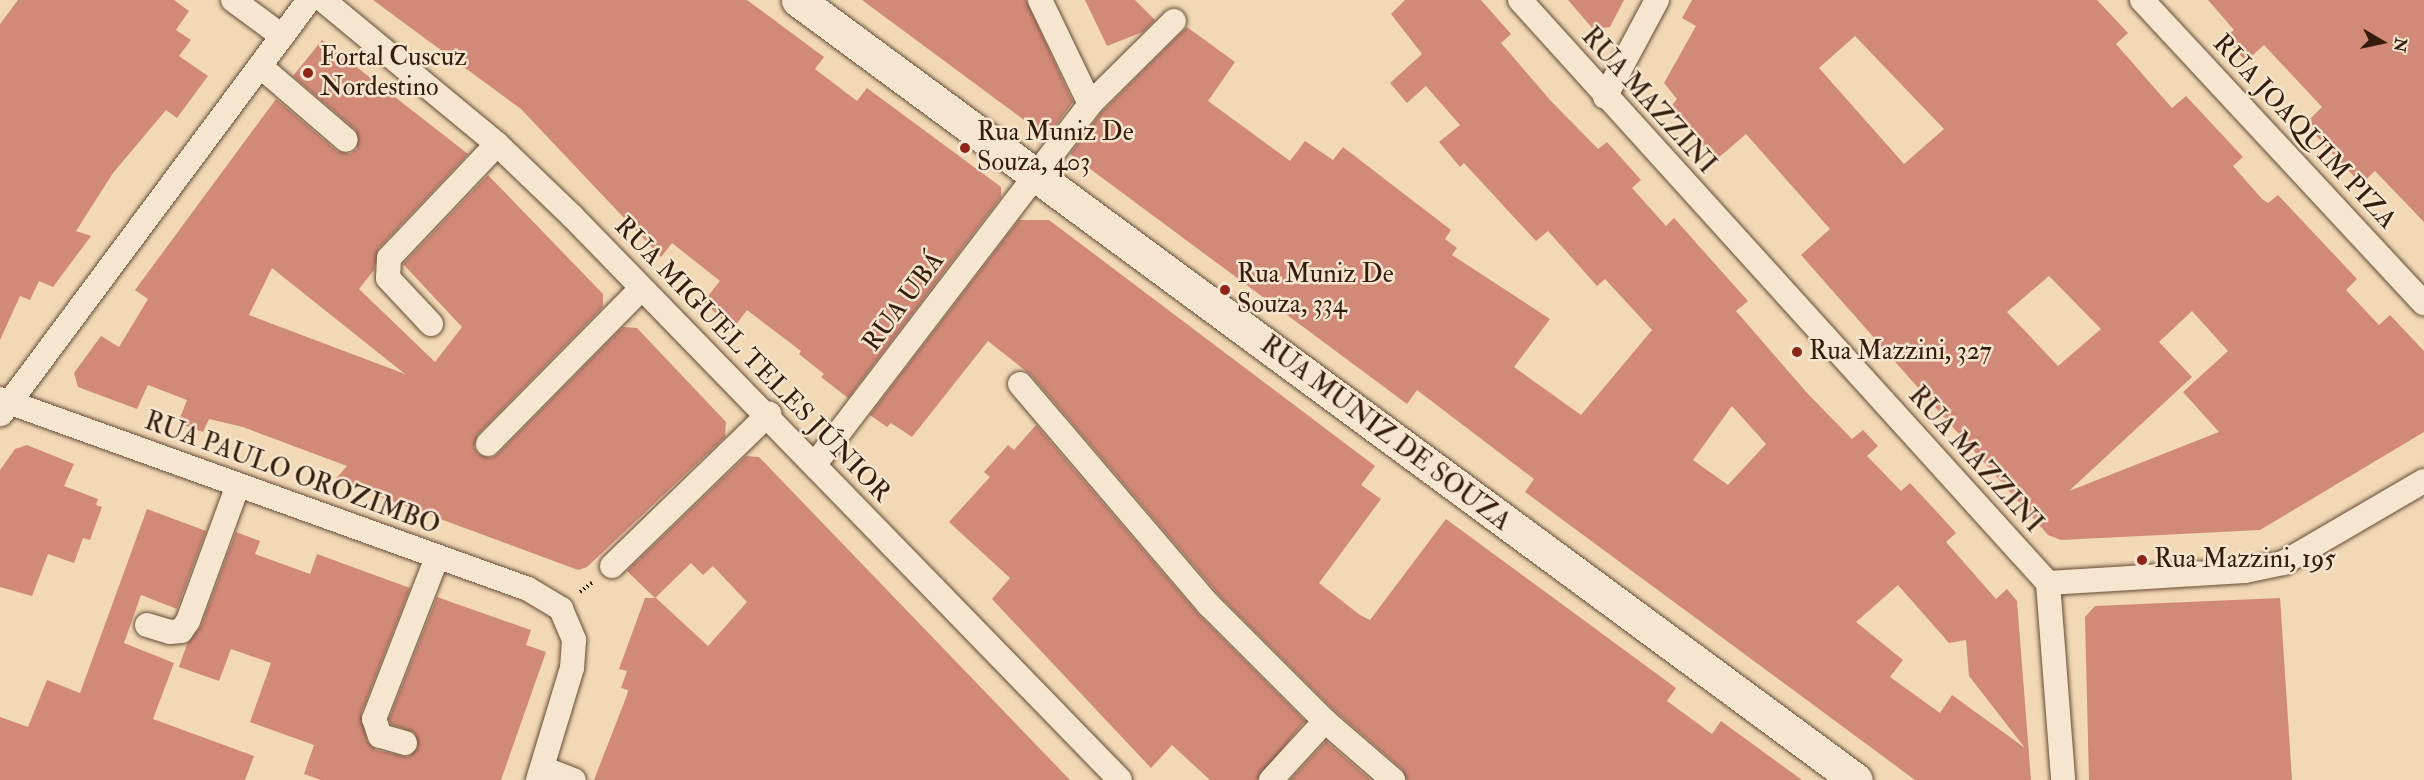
<!DOCTYPE html>
<meta charset="utf-8">
<style>
body{margin:0}
#map{position:relative;width:2424px;height:780px;overflow:hidden;background:#f2d8b5;font-family:"IM FELL Double Pica",serif}
div>[style]{position:absolute}
[style*='--x']{left:calc(var(--x)*1px);top:calc(var(--y)*1px);width:calc(var(--w)*1px);rotate:calc(var(--a)*1deg)}
.building>*{inset:0;background:#d28a78}
.path>*{height:4px;margin-top:-2px;transform-origin:0;background:repeating-linear-gradient(90deg,#351c0b 0 1.5px,transparent 0 4.5px)}
.roads{filter:drop-shadow(0 0 2px #644b36) drop-shadow(0 0 2px #644b36)}
.street>*{height:24px;margin:-12px;padding:0 12px;transform-origin:12px;border-radius:12px;background:#f7e6cf}
.secondary>*{height:33px;margin:-16.5px;padding:0 16.5px;transform-origin:16.5px;border-radius:16.5px;background:#f7e6cf}
.dots>*{width:16px;height:16px;translate:-50% -50%;box-sizing:border-box;border:3px solid #f7e6cf;border-radius:50%}
span{translate:-50% -50%;white-space:nowrap;text-align:center;line-height:1.15;-webkit-text-stroke:5px #f7e6cf;paint-order:stroke}
.poi-label{font-size:26px;color:#351c0b}
.left{translate:0 -50%;text-align:left}
.street-label{font-size:26px;color:#351c0b}
.north{position:absolute;left:2352px;top:12px;width:60px;height:60px;-webkit-text-stroke:4px #f7e6cf;paint-order:stroke;rotate:99deg;font-size:16px;font-weight:700;line-height:24px;text-align:center;color:#351c0b}
.north::after{content:'';display:block;margin:auto;width:21px;height:27px;background:#351c0b;clip-path:polygon(50% 0,100% 100%,50% 72%,0 100%)}
</style>
<div id="map">
<div class="building">
<i style="clip-path:polygon(18px 0,174px 0,189px 11px,176px 30px,191px 40px,179px 56px,208px 76px,177px 118px,166px 110px,113px 173px,76px 231px,91px 236px,53px 287px,39px 281px,30px 300px,20px 296px,0 340px,0 24px)"></i>
<i style="clip-path:polygon(373px 0,747px 0,824px 57px,815px 69px,857px 101px,867px 88px,1001px 187px,1001px 197px,848px 398px,821px 377px,824px 374px,799px 354px,801px 351px,747px 310px,732px 330px,704px 301px,720px 281px,672px 243px,661px 257px,521px 109px)"></i>
<i style="clip-path:polygon(862px 0,1026px 0,1073px 102px,1047px 137px)"></i>
<i style="clip-path:polygon(1085px 0,1135px 0,1155px 20px,1143px 32px,1107px 46px)"></i>
<i style="clip-path:polygon(evenodd,1405px 0,1481px 0,1511px 34px,1501px 43px,1551px 101px,1598px 149px,1607px 142px,1641px 180px,1632px 188px,1666px 226px,1674px 218px,1748px 301px,1736px 311px,1808px 394px,1852px 439px,1863px 430px,1878px 446px,1867px 456px,1901px 491px,1910px 483px,1937px 512px,1956px 533px,1946px 542px,1996px 599px,2007px 589px,2017px 601px,2031px 780px,1915px 780px,1525px 492px,1534px 479px,1417px 390px,1407px 404px,1070px 154px,1101px 113px,1187px 27px,1235px 62px,1208px 101px,1290px 161px,1305px 141px,1333px 160px,1343px 147px,1451px 230px,1445px 239px,1457px 248px,1452px 255px,1550px 319px,1514px 367px,1581px 415px,1652px 330px,1605px 279px,1597px 286px,1548px 231px,1536px 241px,1464px 163px,1460px 167px,1439px 142px,1460px 125px,1426px 86px,1407px 103px,1390px 83px,1422px 54px,1391px 14px,1405px 0,1732px 406px,1766px 444px,1728px 485px,1693px 460px,1732px 406px,1405px 0,1898px 585px,1949px 643px,1966px 640px,1969px 676px,2025px 748px,1952px 695px,1940px 713px,1890px 677px,1903px 660px,1856px 622px,1898px 585px)"></i>
<i style="clip-path:polygon(1568px 0,1624px 0,1610px 27px,1593px 29px)"></i>
<i style="clip-path:polygon(evenodd,1692px 0,2097px 0,2128px 33px,2116px 44px,2172px 108px,2186px 96px,2243px 157px,2233px 166px,2262px 199px,2268px 203px,2278px 195px,2357px 279px,2346px 290px,2379px 325px,2390px 315px,2424px 351px,2424px 432px,2260px 530px,2061px 540px,2048px 535px,1801px 255px,1830px 229px,1746px 134px,1716px 160px,1669px 109px,1677px 99px,1664px 83px,1696px 26px,1682px 18px,1692px 0,1855px 36px,1944px 129px,1904px 164px,1819px 68px,1855px 36px,1692px 0,2049px 276px,2101px 329px,2058px 366px,2007px 312px,2049px 276px,1692px 0,2192px 311px,2228px 351px,2183px 392px,2219px 432px,2069px 491px,2192px 377px,2159px 342px,2192px 311px)"></i>
<i style="clip-path:polygon(2208px 0,2424px 0,2424px 222px,2375px 171px,2361px 184px,2305px 124px,2322px 107px,2264px 45px,2246px 61px,2224px 38px,2234px 30px)"></i>
<i style="clip-path:polygon(evenodd,322px 40px,468px 154px,379px 248px,374px 270px,359px 289px,435px 362px,462px 327px,403px 264px,488px 175px,603px 294px,603px 307px,478px 434px,474px 447px,478px 454px,491px 458px,498px 454px,623px 327px,637px 328px,726px 422px,725px 437px,587px 567px,578px 570px,335px 480px,347px 466px,243px 427px,209px 419px,203px 432px,178px 423px,187px 400px,148px 385px,137px 409px,78px 387px,74px 373px,101px 336px,119px 347px,148px 299px,135px 290px,276px 99px,337px 151px,350px 154px,357px 149px,356px 130px,293px 76px,322px 40px,272px 268px,405px 374px,249px 315px,272px 268px)"></i>
<i style="clip-path:polygon(1019px 220px,1049px 220px,1375px 466px,1361px 485px,1381px 499px,1319px 583px,1360px 615px,1370px 620px,1446px 519px,1676px 688px,1667px 701px,1712px 734px,1721px 721px,1802px 780px,1407px 780px,1402px 769px,1335px 711px,1219px 595px,1031px 375px,988px 341px,912px 437px,891px 423px,887px 427px,870px 415px)"></i>
<i style="clip-path:polygon(1036px 425px,1198px 614px,1305px 721px,1257px 780px,1210px 780px,1172px 745px,1151px 768px,992px 599px,1010px 578px,949px 522px,990px 477px,984px 472px,1008px 445px,1014px 450px)"></i>
<i style="clip-path:polygon(27px 445px,74px 464px,64px 486px,98px 499px,96px 505px,102px 507px,90px 540px,83px 538px,74px 563px,48px 554px,32px 596px,0 587px,0 470px,15px 449px)"></i>
<i style="clip-path:polygon(746px 456px,759px 457px,1070px 780px,594px 780px,627px 695px,628px 690px,621px 688px,627px 671px,619px 669px,645px 598px,656px 598px,708px 646px,747px 602px,713px 566px,703px 575px,691px 563px,655px 598px,627px 571px)"></i>
<i style="clip-path:polygon(147px 509px,206px 531px,177px 609px,141px 595px,124px 643px,174px 663px,153px 719px,254px 756px,245px 780px,0 780px,0 717px,28px 727px,47px 680px,80px 693px)"></i>
<i style="clip-path:polygon(236px 532px,260px 541px,255px 554px,310px 574px,317px 554px,410px 588px,361px 714px,367px 741px,376px 750px,408px 757px,418px 747px,415px 733px,391px 724px,389px 719px,437px 597px,531px 630px,526px 645px,546px 652px,501px 780px,321px 780px,304px 774px,314px 745px,250px 722px,271px 663px,231px 649px,219px 681px,179px 667px,187px 644px,201px 626px)"></i>
<i style="clip-path:polygon(2280px 598px,2292px 780px,2089px 780px,2085px 617px,2095px 606px)"></i>
<i style="clip-path:polygon(1326px 741px,1371px 780px,1290px 780px)"></i>
</div>
<div class="path">
<i style="--x:580;--y:592;--w:16;--a:-38"></i>
</div>
<div class="roads">
<div class="street">
<i style="--x:233;--y:0;--w:61;--a:36.3"></i>
<i style="--x:323;--y:0;--w:226;--a:39.6"></i>
<i style="--x:497;--y:144;--w:104;--a:43.8"></i>
<i style="--x:572;--y:216;--w:786;--a:45.82"></i>
<i style="--x:1040;--y:0;--w:115;--a:64.3"></i>
<i style="--x:1520;--y:0;--w:787;--a:47.83"></i>
<i style="--x:2142;--y:0;--w:414;--a:47.1"></i>
<i style="--x:260;--y:66;--w:113;--a:40.7"></i>
<i style="--x:1605;--y:97;--w:110;--a:-61.8"></i>
<i style="--x:431;--y:324;--w:63;--a:-133.1"></i>
<i style="--x:388;--y:278;--w:20;--a:-87"></i>
<i style="--x:389;--y:258;--w:157;--a:-46.5"></i>
<i style="--x:1020;--y:384;--w:291;--a:49.5"></i>
<i style="--x:1209;--y:605;--w:164;--a:45"></i>
<i style="--x:1325;--y:721;--w:90;--a:40.9"></i>
<i style="--x:0;--y:399;--w:561;--a:19.79"></i>
<i style="--x:528;--y:589;--w:39;--a:31"></i>
<i style="--x:561;--y:609;--w:34;--a:67"></i>
<i style="--x:574;--y:640;--w:28;--a:94"></i>
<i style="--x:572;--y:668;--w:117;--a:106.9"></i>
<i style="--x:1;--y:414;--w:516;--a:-53.35"></i>
<i style="--x:488;--y:444;--w:218;--a:-45.4"></i>
<i style="--x:815;--y:464;--w:453;--a:-52.6"></i>
<i style="--x:1090;--y:104;--w:118;--a:-44.7"></i>
<i style="--x:612;--y:566;--w:219;--a:-44.1"></i>
<i style="--x:2048;--y:583;--w:197;--a:-3.5"></i>
<i style="--x:2245;--y:571;--w:39;--a:-12"></i>
<i style="--x:2283;--y:563;--w:163;--a:-30.2"></i>
<i style="--x:2048;--y:583;--w:198;--a:85.6"></i>
<i style="--x:147;--y:625;--w:24;--a:17"></i>
<i style="--x:170;--y:632;--w:11;--a:-5"></i>
<i style="--x:181;--y:631;--w:12;--a:-55"></i>
<i style="--x:188;--y:621;--w:145;--a:-69.8"></i>
<i style="--x:405;--y:743;--w:26;--a:-164"></i>
<i style="--x:380;--y:736;--w:18;--a:-109"></i>
<i style="--x:374;--y:719;--w:174;--a:-68.7"></i>
<i style="--x:542;--y:768;--w:34;--a:21"></i>
<i style="--x:1271;--y:780;--w:80;--a:-47.5"></i>
</div>
<div class="secondary">
<i style="--x:798;--y:0;--w:1314;--a:36.4"></i>
</div>
</div>
<div class="dots">
<i style="left:308px;top:73px;background:#8f2418"></i>
<i style="left:965px;top:148px;background:#8f2418"></i>
<i style="left:1225px;top:290px;background:#8f2418"></i>
<i style="left:1797px;top:352px;background:#8f2418"></i>
<i style="left:2142px;top:560px;background:#8f2418"></i>
</div>
<div class="poi-label">
<span class="left" style="left:320px;top:73px">Fortal Cuscuz<br>Nordestino</span>
<span class="left" style="left:977px;top:148px">Rua Muniz De<br>Souza, 403</span>
<span class="left" style="left:1237px;top:290px">Rua Muniz De<br>Souza, 334</span>
<span class="left" style="left:1809px;top:352px">Rua Mazzini, 327</span>
<span class="left" style="left:2154px;top:560px">Rua Mazzini, 195</span>
</div>
<div class="street-label">
<span style="left:1648px;top:101px;rotate:48deg">RUA MAZZINI</span>
<span style="left:2304px;top:132px;rotate:47deg">RUA JOAQUIM PIZA</span>
<span style="left:904px;top:302px;rotate:-53deg">RUA UBÁ</span>
<span style="left:752px;top:360px;rotate:46deg">RUA MIGUEL TELES JÚNIOR</span>
<span style="left:1385px;top:434px;rotate:37deg">RUA MUNIZ DE SOUZA</span>
<span style="left:1975px;top:460px;rotate:48deg">RUA MAZZINI</span>
<span style="left:292px;top:474px;rotate:20deg">RUA PAULO OROZIMBO</span>
</div>
<div class="north">N</div>
</div>
